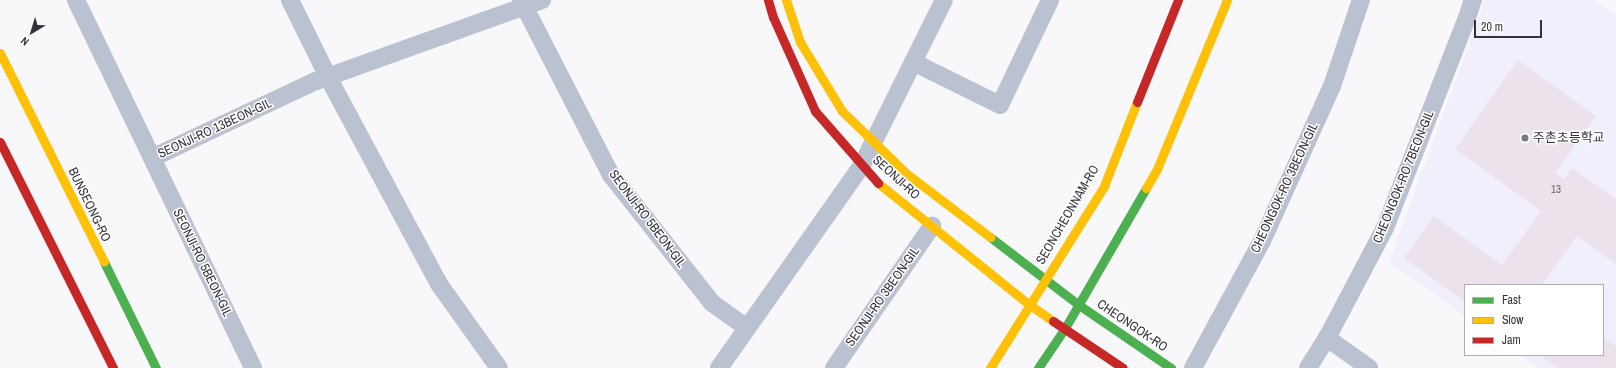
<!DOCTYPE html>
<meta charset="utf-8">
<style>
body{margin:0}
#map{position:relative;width:1616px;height:368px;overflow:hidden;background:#f8f7fa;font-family:"Archivo Narrow","Noto Sans KR",sans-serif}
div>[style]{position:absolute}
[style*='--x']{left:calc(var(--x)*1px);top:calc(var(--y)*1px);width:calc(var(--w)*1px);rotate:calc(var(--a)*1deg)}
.built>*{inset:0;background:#f2effc}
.building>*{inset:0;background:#ece2ec}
.street>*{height:18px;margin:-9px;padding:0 9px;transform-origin:9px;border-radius:9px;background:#bac1d0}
.fast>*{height:9px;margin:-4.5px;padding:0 4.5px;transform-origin:4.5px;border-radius:4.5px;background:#4caf50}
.slow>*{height:9px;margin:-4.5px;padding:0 4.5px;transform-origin:4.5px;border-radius:4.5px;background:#ffc107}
.jam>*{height:9px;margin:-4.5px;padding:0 4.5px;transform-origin:4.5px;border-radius:4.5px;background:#c62828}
.dots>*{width:11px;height:11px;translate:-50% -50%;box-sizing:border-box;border:2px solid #fff;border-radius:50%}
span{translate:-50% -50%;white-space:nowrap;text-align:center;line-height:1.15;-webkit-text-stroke:3px #fff;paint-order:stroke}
.number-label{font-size:11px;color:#645f69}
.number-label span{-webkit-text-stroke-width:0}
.street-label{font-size:13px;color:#35323c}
.poi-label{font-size:13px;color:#35323c}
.left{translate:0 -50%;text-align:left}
.legend{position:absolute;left:1464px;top:284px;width:140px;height:72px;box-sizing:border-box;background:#fff;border:1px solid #aeadb1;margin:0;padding:5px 7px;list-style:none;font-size:12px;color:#35323c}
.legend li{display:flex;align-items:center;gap:8px;height:20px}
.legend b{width:20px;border:1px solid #aeadb1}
.north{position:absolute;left:12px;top:12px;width:40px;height:40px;-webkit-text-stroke:3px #fff;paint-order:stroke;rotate:218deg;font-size:11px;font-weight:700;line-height:16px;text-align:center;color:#35323c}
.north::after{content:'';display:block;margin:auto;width:14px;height:18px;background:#35323c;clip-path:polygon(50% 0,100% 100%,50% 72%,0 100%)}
.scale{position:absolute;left:1474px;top:20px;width:68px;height:18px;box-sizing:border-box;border:2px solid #35323c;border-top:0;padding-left:5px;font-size:12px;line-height:14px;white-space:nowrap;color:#35323c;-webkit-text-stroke:3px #fff;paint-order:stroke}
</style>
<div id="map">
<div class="built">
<i style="clip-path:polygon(1485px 0,1595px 0,1616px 15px,1616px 368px,1538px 368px,1520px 355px,1603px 355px,1603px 285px,1465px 285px,1465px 316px,1389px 262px)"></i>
</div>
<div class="building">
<i style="clip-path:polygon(1518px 60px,1596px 116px,1555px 173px,1564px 179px,1572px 168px,1616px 199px,1616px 264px,1577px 236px,1542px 285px,1465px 285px,1465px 302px,1404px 258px,1434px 216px,1502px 265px,1541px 211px,1455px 149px)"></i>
<i style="clip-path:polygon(1603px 337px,1616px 346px,1616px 368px,1558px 368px,1540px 355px,1603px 355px)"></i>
</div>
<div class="street">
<i style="--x:76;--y:0;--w:408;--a:64.3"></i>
<i style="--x:290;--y:0;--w:86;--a:63.7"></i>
<i style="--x:328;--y:77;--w:235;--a:61.8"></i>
<i style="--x:439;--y:284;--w:103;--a:54.5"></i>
<i style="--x:521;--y:0;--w:197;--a:62.8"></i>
<i style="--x:611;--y:175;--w:163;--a:51.7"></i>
<i style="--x:712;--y:303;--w:43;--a:35.5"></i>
<i style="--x:913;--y:62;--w:97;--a:26.3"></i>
<i style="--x:1000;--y:105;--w:116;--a:-64.5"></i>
<i style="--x:152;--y:158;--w:181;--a:-25.2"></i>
<i style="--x:316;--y:81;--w:240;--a:-19.7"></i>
<i style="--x:1327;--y:338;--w:52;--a:35.5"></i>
<i style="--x:719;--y:368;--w:248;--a:-54.8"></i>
<i style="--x:862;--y:165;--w:184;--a:-63.6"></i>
<i style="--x:834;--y:368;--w:173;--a:-55.4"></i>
<i style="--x:1193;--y:368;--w:145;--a:-61.5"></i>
<i style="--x:1262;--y:241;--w:170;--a:-65.7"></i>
<i style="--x:1332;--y:86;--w:91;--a:-71.4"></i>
<i style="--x:1308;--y:368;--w:36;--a:-58"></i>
<i style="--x:1327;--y:338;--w:124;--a:-62.2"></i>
<i style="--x:1385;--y:228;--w:225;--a:-68.7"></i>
<i style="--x:1467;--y:18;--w:19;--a:-72"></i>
</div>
<div class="fast">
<i style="--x:990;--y:237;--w:112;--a:37.4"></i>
<i style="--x:1079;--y:305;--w:112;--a:34.4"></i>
<i style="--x:104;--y:262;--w:118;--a:63.9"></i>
<i style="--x:1038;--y:368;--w:48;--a:-56"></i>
<i style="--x:1065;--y:328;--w:162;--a:-59.9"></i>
</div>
<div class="slow">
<i style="--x:786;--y:0;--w:44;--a:71.6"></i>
<i style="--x:800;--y:42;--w:81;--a:58.7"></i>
<i style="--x:842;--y:111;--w:89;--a:44.1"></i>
<i style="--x:906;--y:173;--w:106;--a:37.3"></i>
<i style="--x:0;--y:53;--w:233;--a:63.5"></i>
<i style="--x:878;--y:183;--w:195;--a:38.8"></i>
<i style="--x:1030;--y:305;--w:28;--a:35"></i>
<i style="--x:1146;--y:188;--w:22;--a:-60"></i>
<i style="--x:1157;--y:169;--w:183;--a:-67.5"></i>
<i style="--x:990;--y:368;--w:215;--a:-57.9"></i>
<i style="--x:1104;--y:186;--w:90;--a:-68.6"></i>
</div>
<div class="jam">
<i style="--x:768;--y:0;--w:18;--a:74"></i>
<i style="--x:773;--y:17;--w:103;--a:65.9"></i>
<i style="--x:815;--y:111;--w:96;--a:48.8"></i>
<i style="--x:1137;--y:102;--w:110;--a:-68.1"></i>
<i style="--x:0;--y:142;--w:253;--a:63.4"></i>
<i style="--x:1053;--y:321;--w:84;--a:33.9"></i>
</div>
<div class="dots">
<i style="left:1525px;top:138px;background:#79777e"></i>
</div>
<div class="number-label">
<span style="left:1556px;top:189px">13</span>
</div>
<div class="street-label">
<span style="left:215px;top:129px;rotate:-25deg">SEONJI-RO 13BEON-GIL</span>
<span style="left:1404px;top:177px;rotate:-68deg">CHEONGOK-RO 7BEON-GIL</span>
<span style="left:896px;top:178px;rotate:42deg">SEONJI-RO</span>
<span style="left:1285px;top:188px;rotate:-65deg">CHEONGOK-RO 3BEON-GIL</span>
<span style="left:89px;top:205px;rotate:64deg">BUNSEONG-RO</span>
<span style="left:1068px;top:215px;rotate:-60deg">SEONCHEONNAM-RO</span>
<span style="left:647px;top:219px;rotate:53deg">SEONJI-RO 5BEON-GIL</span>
<span style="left:202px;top:263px;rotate:64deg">SEONJI-RO 5BEON-GIL</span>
<span style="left:883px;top:297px;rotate:-55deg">SEONJI-RO 3BEON-GIL</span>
<span style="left:1132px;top:326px;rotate:34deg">CHEONGOK-RO</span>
</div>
<div class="poi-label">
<span class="left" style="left:1533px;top:138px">주촌초등학교</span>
</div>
<ul class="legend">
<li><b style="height:5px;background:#4caf50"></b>Fast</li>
<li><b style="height:5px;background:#ffc107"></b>Slow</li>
<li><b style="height:5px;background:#c62828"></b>Jam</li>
</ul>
<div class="north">N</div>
<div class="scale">20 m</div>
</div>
